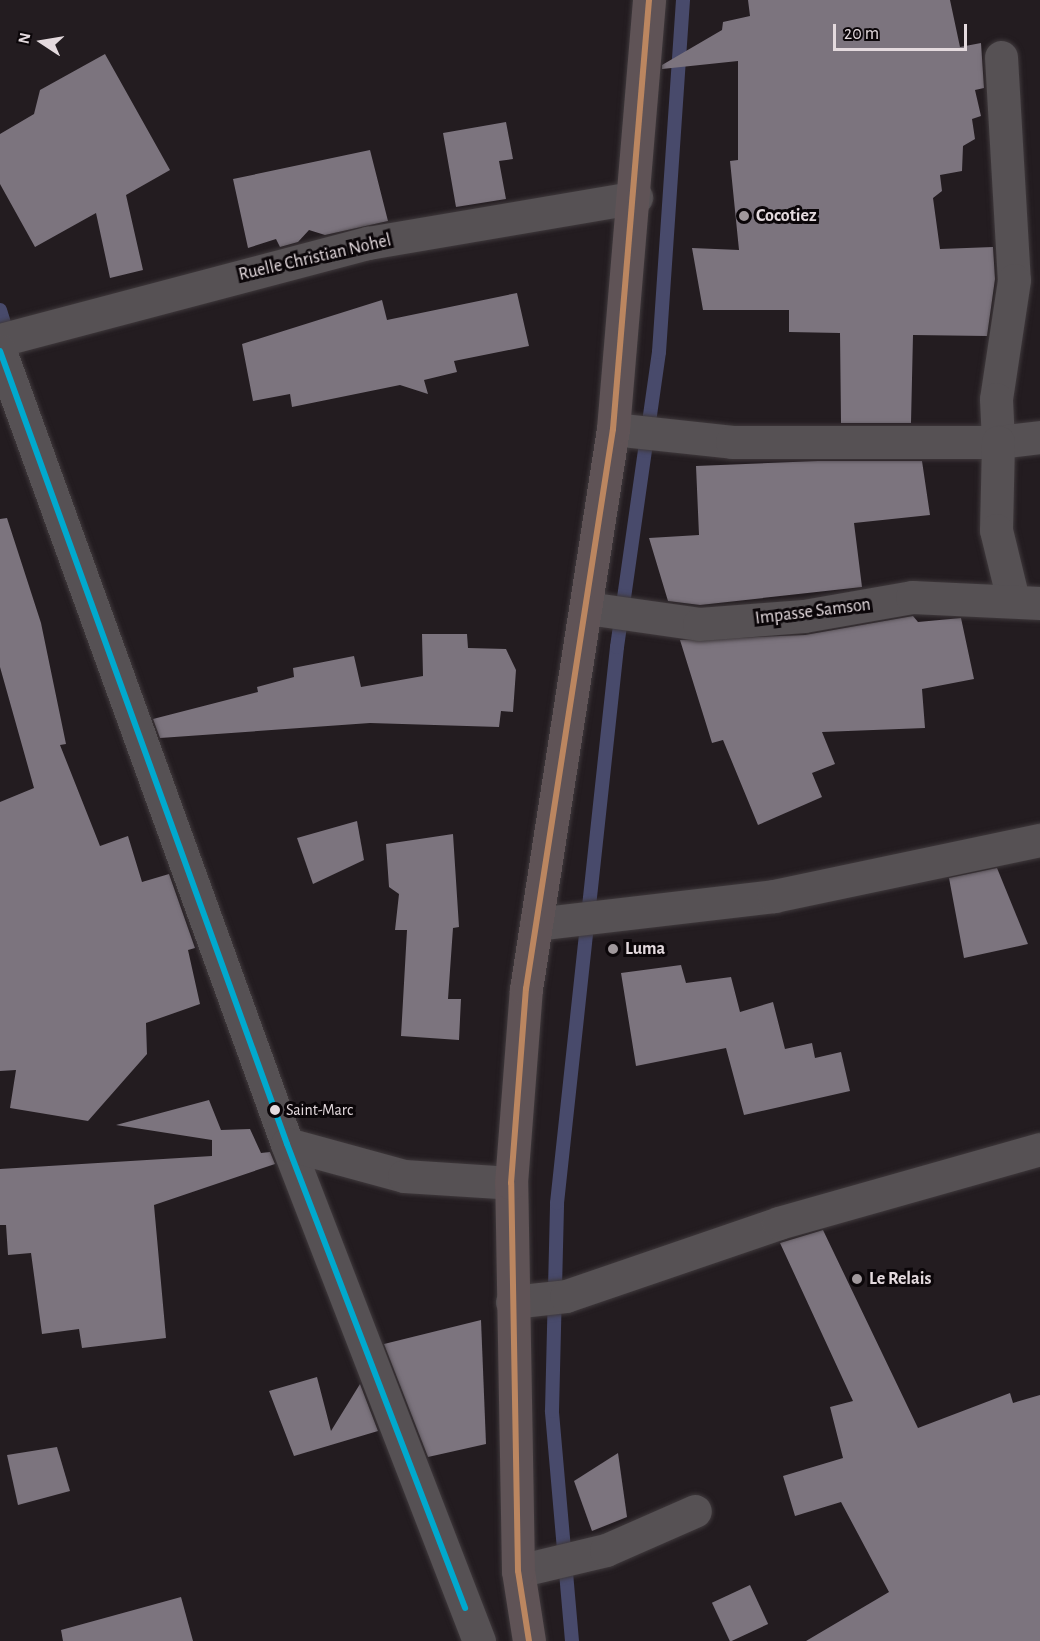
<!DOCTYPE html>
<style>
body{margin:0}
#map{position:relative;width:1040px;height:1641px;overflow:hidden;background:#231c20;font-family:"Alegreya Sans",sans-serif}
div>[style]{position:absolute}
[style*='--x']{left:calc(var(--x)*1px);top:calc(var(--y)*1px);width:calc(var(--w)*1px);rotate:calc(var(--a)*1deg)}
.stream>*{height:14px;margin:-7px;padding:0 7px;transform-origin:7px;border-radius:7px;background:#484a6b}
.building>*{inset:0;background:#7c747e;transform-origin:0 0}
.roads{filter:drop-shadow(0 0 2px #3f393c) drop-shadow(0 0 2px #3f393c)}
.minor>*{height:33px;margin:-16.5px;padding:0 16.5px;transform-origin:16.5px;border-radius:16.5px;background:#565154}
.major>*{height:33px;margin:-16.5px;padding:0 16.5px;transform-origin:16.5px;border-radius:16.5px;background:#5f5356}
.bus-1>*{height:6px;margin:-3px;padding:0 3px;transform-origin:3px;border-radius:3px;background:#00a9ce}
.bus-2>*{height:6px;margin:-3px;padding:0 3px;transform-origin:3px;border-radius:3px;background:#bb8660}
.dots>*{width:16px;height:16px;translate:-50% -50%;box-sizing:border-box;border:3px solid #0b0609;border-radius:50%}
span{translate:-50% -50%;white-space:nowrap;text-align:center;line-height:1.15;-webkit-text-stroke:6px #0b0609;paint-order:stroke}
.bus-label{font-size:16px;color:#e4dade}
.left{translate:0 -50%;text-align:left}
.poi-label{font-size:18px;color:#e4dade;font-weight:700}
.street-label{font-size:18px;color:#e4dade}
.north{position:absolute;left:12px;top:12px;width:60px;height:60px;-webkit-text-stroke:4px #0b0609;paint-order:stroke;rotate:282deg;font-size:16px;font-weight:700;line-height:24px;text-align:center;color:#e4dade}
.north::after{content:'';display:block;margin:auto;width:21px;height:27px;background:#e4dade;clip-path:polygon(50% 0,100% 100%,50% 72%,0 100%)}
.scale{position:absolute;left:833px;top:24px;width:134px;height:27px;box-sizing:border-box;border:3px solid #e4dade;border-top:0;padding-left:8px;font-size:18px;line-height:21px;white-space:nowrap;color:#e4dade;-webkit-text-stroke:4px #0b0609;paint-order:stroke}
</style>
<div id="map">
<div class="stream">
<i style="--x:0;--y:310;--w:31;--a:73"></i>
<i style="--x:572;--y:1641;--w:231;--a:-95"></i>
<i style="--x:552;--y:1411;--w:208;--a:-88.6"></i>
<i style="--x:557;--y:1203;--w:559;--a:-83.84"></i>
<i style="--x:617;--y:647;--w:298;--a:-81.9"></i>
<i style="--x:659;--y:352;--w:353;--a:-86.1"></i>
</div>
<div class="building">
<i style="clip-path:polygon(748px 0,950px 0,960px 47px,981px 43px,984px 88px,975px 90px,981px 116px,972px 119px,975px 139px,963px 146px,962px 171px,940px 175px,942px 191px,933px 198px,940px 249px,993px 247px,995px 279px,987px 336px,913px 335px,911px 423px,841px 423px,840px 333px,789px 332px,789px 310px,703px 310px,692px 248px,739px 250px,730px 161px,738px 160px,738px 61px,662px 69px,662px 65px,722px 30px,723px 22px,750px 16px)"></i>
<i style="clip-path:polygon(105px 54px,170px 170px,126px 195px,143px 270px,110px 278px,96px 213px,35px 247px,0 184px,0 134px,34px 114px,40px 90px)"></i>
<i style="clip-path:polygon(506px 122px,513px 159px,499px 161px,506px 199px,456px 207px,443px 133px)"></i>
<i style="clip-path:polygon(370px 150px,388px 221px,325px 235px,309px 230px,298px 242px,280px 247px,276px 239px,248px 248px,233px 179px)"></i>
<i style="clip-path:polygon(517px 293px,529px 346px,454px 361px,457px 372px,424px 380px,428px 394px,400px 385px,292px 407px,290px 394px,253px 401px,242px 344px,382px 300px,387px 320px)"></i>
<i style="clip-path:polygon(818px 461px,922px 461px,930px 515px,854px 523px,862px 587px,700px 605px,668px 601px,649px 538px,699px 535px,696px 466px)"></i>
<i style="clip-path:polygon(7px 518px,41px 623px,66px 744px,60px 745px,100px 846px,128px 836px,142px 882px,169px 874px,195px 948px,188px 950px,200px 1004px,146px 1023px,147px 1054px,88px 1121px,10px 1108px,16px 1070px,0 1071px,0 802px,34px 788px,0 667px,0 519px)"></i>
<i style="clip-path:polygon(913px 616px,918px 622px,961px 618px,974px 679px,922px 689px,925px 728px,822px 732px,835px 764px,812px 773px,822px 797px,758px 825px,723px 740px,712px 743px,680px 640px,805px 635px)"></i>
<i style="clip-path:polygon(422px 634px,467px 634px,468px 648px,506px 649px,516px 670px,513px 712px,501px 711px,499px 727px,370px 723px,160px 738px,153px 719px,258px 692px,257px 687px,294px 677px,293px 668px,354px 656px,361px 687px,423px 676px)"></i>
<i style="clip-path:polygon(357px 821px,364px 860px,313px 884px,297px 838px)"></i>
<i style="clip-path:polygon(453px 834px,459px 927px,453px 928px,448px 999px,461px 999px,459px 1040px,401px 1036px,407px 930px,395px 930px,399px 894px,389px 887px,386px 844px)"></i>
<i style="clip-path:polygon(997px 868px,1028px 944px,964px 958px,949px 878px)"></i>
<i style="clip-path:polygon(681px 965px,686px 983px,731px 977px,740px 1012px,773px 1002px,785px 1049px,812px 1043px,815px 1058px,841px 1052px,850px 1091px,744px 1115px,726px 1048px,636px 1066px,621px 973px)"></i>
<i style="clip-path:polygon(209px 1100px,221px 1130px,250px 1129px,261px 1153px,270px 1152px,275px 1164px,154px 1205px,166px 1338px,82px 1348px,79px 1329px,42px 1334px,31px 1253px,8px 1255px,6px 1225px,0 1225px,0 1169px,212px 1156px,212px 1140px,116px 1125px)"></i>
<i style="clip-path:polygon(823px 1230px,918px 1428px,1010px 1393px,1013px 1403px,1040px 1395px,1040px 1641px,806px 1641px,889px 1592px,841px 1502px,795px 1516px,783px 1476px,843px 1458px,830px 1407px,853px 1401px,780px 1243px)"></i>
<i style="clip-path:polygon(481px 1320px,486px 1444px,428px 1457px,384px 1344px)"></i>
<i style="clip-path:polygon(317px 1377px,331px 1431px,360px 1384px,378px 1431px,294px 1456px,269px 1391px)"></i>
<i style="clip-path:polygon(57px 1447px,70px 1491px,18px 1505px,7px 1455px)"></i>
<i style="clip-path:polygon(618px 1453px,627px 1517px,592px 1531px,574px 1481px)"></i>
<i style="left:750px;top:1585px;width:43px;height:42px;rotate:65deg"></i>
<i style="clip-path:polygon(181px 1597px,193px 1641px,63px 1641px,61px 1630px)"></i>
</div>
<div class="roads">
<div class="minor">
<i style="--x:1001;--y:57;--w:223;--a:86.7"></i>
<i style="--x:1014;--y:280;--w:120;--a:98.6"></i>
<i style="--x:996;--y:399;--w:43;--a:87.3"></i>
<i style="--x:998;--y:442;--w:42;--a:-6.8"></i>
<i style="--x:0;--y:340;--w:381;--a:-14.8"></i>
<i style="--x:368;--y:243;--w:272;--a:-9.7"></i>
<i style="--x:0;--y:351;--w:843;--a:70.1"></i>
<i style="--x:287;--y:1144;--w:533;--a:68.88"></i>
<i style="--x:613;--y:429;--w:120;--a:6.2"></i>
<i style="--x:732;--y:442;--w:266;--a:0"></i>
<i style="--x:998;--y:442;--w:88;--a:91.3"></i>
<i style="--x:996;--y:530;--w:72;--a:76.3"></i>
<i style="--x:587;--y:608;--w:113;--a:8.1"></i>
<i style="--x:699;--y:624;--w:105;--a:-4.4"></i>
<i style="--x:804;--y:616;--w:110;--a:-10"></i>
<i style="--x:912;--y:597;--w:128;--a:2.7"></i>
<i style="--x:536;--y:924;--w:240;--a:-6.7"></i>
<i style="--x:774;--y:896;--w:272;--a:-11.9"></i>
<i style="--x:287;--y:1144;--w:121;--a:15.3"></i>
<i style="--x:404;--y:1176;--w:107;--a:3.7"></i>
<i style="--x:512;--y:1302;--w:54;--a:-6.3"></i>
<i style="--x:566;--y:1296;--w:225;--a:-18.9"></i>
<i style="--x:779;--y:1223;--w:271;--a:-15.8"></i>
<i style="--x:518;--y:1571;--w:90;--a:-13.4"></i>
<i style="--x:606;--y:1550;--w:97;--a:-23.7"></i>
</div>
<div class="major">
<i style="--x:529;--y:1641;--w:71;--a:-98.9"></i>
<i style="--x:518;--y:1571;--w:388;--a:-91"></i>
<i style="--x:511;--y:1183;--w:195;--a:-85.6"></i>
<i style="--x:526;--y:989;--w:567;--a:-81.17"></i>
<i style="--x:613;--y:429;--w:431;--a:-85.2"></i>
</div>
</div>
<div class="bus-1">
<i style="--x:0;--y:351;--w:843;--a:70.1"></i>
<i style="--x:287;--y:1144;--w:497;--a:69"></i>
</div>
<div class="bus-2">
<i style="--x:529;--y:1641;--w:71;--a:-98.9"></i>
<i style="--x:518;--y:1571;--w:388;--a:-91"></i>
<i style="--x:511;--y:1183;--w:195;--a:-85.6"></i>
<i style="--x:526;--y:989;--w:567;--a:-81.17"></i>
<i style="--x:613;--y:429;--w:431;--a:-85.2"></i>
</div>
<div class="dots">
<i style="left:744px;top:216px;background:#a0989c"></i>
<i style="left:613px;top:949px;background:#a0989c"></i>
<i style="left:275px;top:1110px;background:#e4dade"></i>
<i style="left:857px;top:1279px;background:#a0989c"></i>
</div>
<div class="bus-label">
<span class="left" style="left:286px;top:1110px">Saint-Marc</span>
</div>
<div class="poi-label">
<span class="left" style="left:756px;top:216px">Cocotiez</span>
<span class="left" style="left:625px;top:949px">Luma</span>
<span class="left" style="left:869px;top:1279px">Le Relais</span>
</div>
<div class="street-label">
<span style="left:315px;top:258px;rotate:-13deg">Ruelle Christian Nohel</span>
<span style="left:813px;top:612px;rotate:-7deg">Impasse Samson</span>
</div>
<div class="north">N</div>
<div class="scale">20 m</div>
</div>
